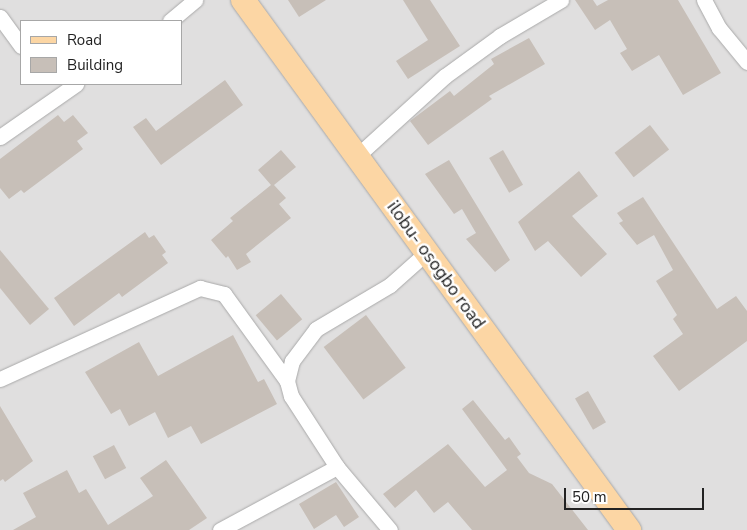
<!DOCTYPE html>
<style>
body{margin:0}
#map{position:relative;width:747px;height:530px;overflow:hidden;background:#f2efe9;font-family:"Nunito Sans",sans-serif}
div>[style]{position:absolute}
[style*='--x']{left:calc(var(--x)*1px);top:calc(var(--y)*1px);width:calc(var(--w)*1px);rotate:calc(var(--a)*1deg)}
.residential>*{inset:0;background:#e0dfdf}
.building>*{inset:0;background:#c7bfb8;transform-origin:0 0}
.roads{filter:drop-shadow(0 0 1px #a9a9a9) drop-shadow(0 0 1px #a9a9a9)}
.street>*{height:15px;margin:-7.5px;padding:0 7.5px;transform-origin:7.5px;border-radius:7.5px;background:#fff}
.primary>*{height:24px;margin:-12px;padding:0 12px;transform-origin:12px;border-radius:12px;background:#fcd6a4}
span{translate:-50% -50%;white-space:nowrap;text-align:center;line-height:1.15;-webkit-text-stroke:5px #fff;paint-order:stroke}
.street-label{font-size:18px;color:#222}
.legend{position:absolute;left:20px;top:20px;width:162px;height:65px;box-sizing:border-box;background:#fff;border:1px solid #a7a7a7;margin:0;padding:6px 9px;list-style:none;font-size:15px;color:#222}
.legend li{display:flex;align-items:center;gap:10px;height:25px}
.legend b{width:25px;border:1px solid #a7a7a7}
.scale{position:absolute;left:564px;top:488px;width:140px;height:22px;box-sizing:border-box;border:2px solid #222;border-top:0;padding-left:6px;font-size:15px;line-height:18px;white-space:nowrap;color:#222;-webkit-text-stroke:4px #fff;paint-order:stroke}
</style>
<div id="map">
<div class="residential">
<i style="clip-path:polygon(evenodd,0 0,747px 0,747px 530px,0 530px,0 0,21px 21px,181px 21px,181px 84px,21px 84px,21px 21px)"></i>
</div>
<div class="building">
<i style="clip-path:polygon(288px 0,326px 0,299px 17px)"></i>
<i style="clip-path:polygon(403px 0,430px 0,460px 46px,408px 79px,396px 61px,428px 40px)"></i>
<i style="clip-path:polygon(575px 0,593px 0,597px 6px,608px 0,678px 0,721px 73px,683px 95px,659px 55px,632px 71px,620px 53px,627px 49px,610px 20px,595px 30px)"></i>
<i style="clip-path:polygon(529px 38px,545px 64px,489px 96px,492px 99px,428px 145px,410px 121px,450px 91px,454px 96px,494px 64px,491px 59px)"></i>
<i style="clip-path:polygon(225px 80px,243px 105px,161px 165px,133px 127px,146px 118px,156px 131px)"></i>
<i style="clip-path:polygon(58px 115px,64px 122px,73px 115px,88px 133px,77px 141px,83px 149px,24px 193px,21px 190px,9px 199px,0 188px,0 159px)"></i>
<i style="left:650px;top:125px;width:31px;height:45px;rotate:52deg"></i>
<i style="clip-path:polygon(281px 150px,296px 167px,274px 185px,286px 198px,279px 204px,291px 218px,246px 254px,251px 262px,237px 270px,228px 256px,226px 258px,211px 240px,233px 221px,230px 218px,271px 185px,258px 170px)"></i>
<i style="left:503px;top:150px;width:40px;height:16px;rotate:60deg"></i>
<i style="clip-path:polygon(449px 160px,510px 260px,495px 272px,466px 239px,476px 233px,462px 209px,454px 214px,425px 174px)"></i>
<i style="clip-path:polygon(579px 171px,598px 196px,572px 216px,607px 254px,581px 277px,548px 241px,535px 251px,518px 222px)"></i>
<i style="clip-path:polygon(643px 197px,717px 309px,736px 296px,747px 311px,747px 341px,679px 391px,653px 356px,683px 334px,673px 319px,677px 315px,656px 281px,673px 270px,654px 235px,637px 245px,619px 223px,623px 221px,617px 213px)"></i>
<i style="clip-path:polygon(145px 232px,149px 238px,154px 235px,166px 252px,162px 255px,168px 263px,122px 297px,119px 293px,74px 326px,54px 298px)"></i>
<i style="clip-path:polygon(0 250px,49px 309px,30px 325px,0 288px)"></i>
<i style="left:281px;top:294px;width:33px;height:33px;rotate:50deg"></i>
<i style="left:366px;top:315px;width:66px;height:53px;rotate:53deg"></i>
<i style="clip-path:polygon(233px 335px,258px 382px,264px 379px,277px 404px,201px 444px,191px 426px,168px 438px,155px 412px,129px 426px,120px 409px,111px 414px,85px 372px,139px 342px,158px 376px)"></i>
<i style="left:588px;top:391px;width:36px;height:15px;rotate:60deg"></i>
<i style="clip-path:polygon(473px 400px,505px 440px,509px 437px,521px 454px,517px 457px,529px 473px,552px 484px,588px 530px,472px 530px,448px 502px,434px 513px,416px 490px,395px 508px,383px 494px,448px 444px,485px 487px,507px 470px,462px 409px)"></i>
<i style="clip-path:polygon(0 406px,33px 461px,5px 482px,3px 479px,0 481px)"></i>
<i style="left:114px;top:445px;width:26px;height:24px;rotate:62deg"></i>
<i style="clip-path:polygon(166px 460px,207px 518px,189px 530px,13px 530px,36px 517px,23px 493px,67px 470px,79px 493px,86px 489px,108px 525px,153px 496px,140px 478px)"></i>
<i style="clip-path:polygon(336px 482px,359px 517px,344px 527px,336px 515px,314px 529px,299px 504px)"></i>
</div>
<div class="roads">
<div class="street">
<i style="--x:704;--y:0;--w:32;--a:62"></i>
<i style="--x:719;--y:28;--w:44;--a:50.5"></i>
<i style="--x:0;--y:17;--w:36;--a:54"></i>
<i style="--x:170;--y:21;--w:33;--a:-40"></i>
<i style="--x:0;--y:137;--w:93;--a:-34.9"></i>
<i style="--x:357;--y:156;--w:119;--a:-42.3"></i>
<i style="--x:445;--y:76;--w:68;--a:-36"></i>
<i style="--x:500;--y:36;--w:71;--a:-30.5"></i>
<i style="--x:0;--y:379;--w:220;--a:-24.5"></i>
<i style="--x:200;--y:288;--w:25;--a:14"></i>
<i style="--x:224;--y:294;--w:107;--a:54.1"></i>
<i style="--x:220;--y:530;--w:133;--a:-28.3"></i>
<i style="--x:390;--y:530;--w:82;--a:-130.1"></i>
<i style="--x:337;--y:467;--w:85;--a:-122.9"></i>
<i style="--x:291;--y:396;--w:16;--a:-105"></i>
<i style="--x:287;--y:381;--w:21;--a:-76"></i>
<i style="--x:292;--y:361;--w:40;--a:-53"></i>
<i style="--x:316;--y:329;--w:86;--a:-30.7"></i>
<i style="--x:390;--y:285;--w:50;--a:-41.7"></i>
</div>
<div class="primary">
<i style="--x:243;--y:0;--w:656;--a:53.93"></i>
</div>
</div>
<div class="street-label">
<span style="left:436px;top:265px;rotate:54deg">ilobu- osogbo road</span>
</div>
<ul class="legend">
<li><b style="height:6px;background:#fcd6a4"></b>Road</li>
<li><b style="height:14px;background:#c7bfb8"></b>Building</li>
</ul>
<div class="scale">50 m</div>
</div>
